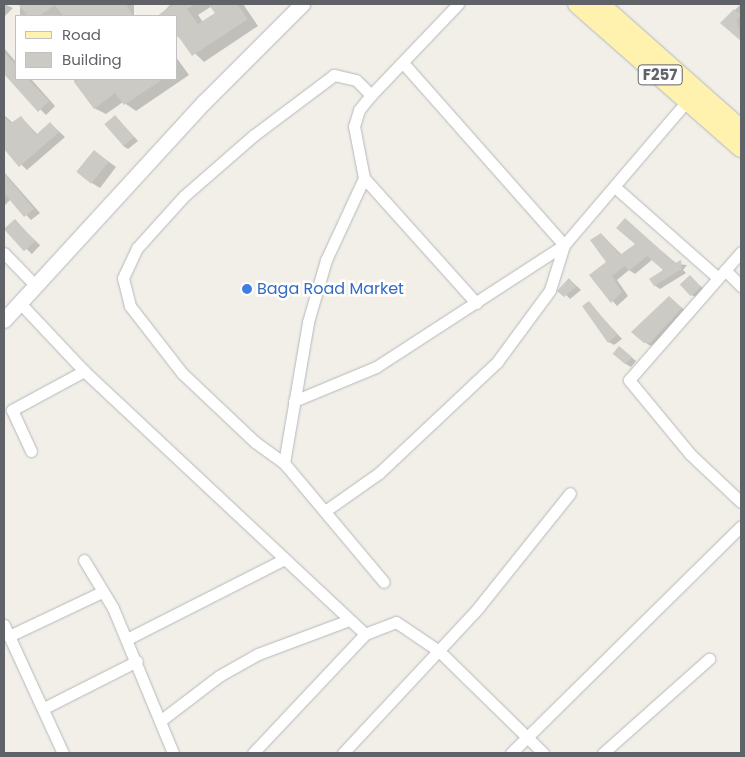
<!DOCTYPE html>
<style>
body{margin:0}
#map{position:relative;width:745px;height:757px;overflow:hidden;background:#f1efe8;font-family:Poppins,sans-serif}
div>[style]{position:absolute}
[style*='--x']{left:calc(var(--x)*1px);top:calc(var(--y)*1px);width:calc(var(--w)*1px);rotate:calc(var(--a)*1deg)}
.shadow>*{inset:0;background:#0003;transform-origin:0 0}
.building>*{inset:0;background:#cccac5;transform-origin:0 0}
.roads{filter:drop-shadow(0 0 1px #b5b8bc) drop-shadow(0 0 1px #b5b8bc)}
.street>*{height:11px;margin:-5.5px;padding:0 5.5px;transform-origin:5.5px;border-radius:5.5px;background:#fff}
.secondary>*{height:15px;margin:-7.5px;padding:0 7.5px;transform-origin:7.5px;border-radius:7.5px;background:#fff}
.primary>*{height:18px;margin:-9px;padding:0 9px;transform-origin:9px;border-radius:9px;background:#fff2af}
.dots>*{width:14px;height:14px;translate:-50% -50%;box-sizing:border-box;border:2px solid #fff;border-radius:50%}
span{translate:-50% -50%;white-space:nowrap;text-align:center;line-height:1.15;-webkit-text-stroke:5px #fff;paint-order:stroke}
.shield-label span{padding:1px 4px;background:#fff;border:1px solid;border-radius:4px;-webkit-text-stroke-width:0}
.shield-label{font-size:15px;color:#5f6368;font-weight:700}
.shop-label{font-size:16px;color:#366cbe}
.left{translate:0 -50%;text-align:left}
.frame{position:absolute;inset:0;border:5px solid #5f6368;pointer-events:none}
.legend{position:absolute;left:15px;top:15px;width:162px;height:65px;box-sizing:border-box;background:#fff;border:1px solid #bfc1c3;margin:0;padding:6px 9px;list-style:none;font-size:15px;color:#5f6368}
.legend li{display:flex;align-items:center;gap:10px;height:25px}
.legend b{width:25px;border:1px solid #bfc1c3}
</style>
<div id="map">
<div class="shadow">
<i style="clip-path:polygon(4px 4px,13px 8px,4px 17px)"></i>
<i style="left:20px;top:4px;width:114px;height:15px"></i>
<i style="clip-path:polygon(evenodd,171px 4px,243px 4px,258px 26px,204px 62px,176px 35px,176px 16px,159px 16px,171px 4px,212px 6px,217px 13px,203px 22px,198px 15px,212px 6px)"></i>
<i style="clip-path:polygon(741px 4px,741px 39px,722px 23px)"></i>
<i style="clip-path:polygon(4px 48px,16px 62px,16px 79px,31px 79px,55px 106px,46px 115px,4px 73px)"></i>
<i style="clip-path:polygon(176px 57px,189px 75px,136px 111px,123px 102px,106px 114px,94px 108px,73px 79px,176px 79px)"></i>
<i style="clip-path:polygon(4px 115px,13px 123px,21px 117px,38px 135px,51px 124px,65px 137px,27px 170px,4px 148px)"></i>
<i style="clip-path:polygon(115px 116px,138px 141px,128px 149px,123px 146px)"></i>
<i style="clip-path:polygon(94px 151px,116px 167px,100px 188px,92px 183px)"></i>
<i style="clip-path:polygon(4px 172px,40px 213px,31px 220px,11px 199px,4px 206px)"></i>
<i style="clip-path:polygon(625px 220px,677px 264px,687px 265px,683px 270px,686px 273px,660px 289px,654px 285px,665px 271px,653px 259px,635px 274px,629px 270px,617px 280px,628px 296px,617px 306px,591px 275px,607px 262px,601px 234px,622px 255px,637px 244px)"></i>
<i style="left:15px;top:221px;width:35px;height:12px;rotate:44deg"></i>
<i style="clip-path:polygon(690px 277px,705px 290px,697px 298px,692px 295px)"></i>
<i style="clip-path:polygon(569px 279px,581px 290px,570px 299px,560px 288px)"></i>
<i style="clip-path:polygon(669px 297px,688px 313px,651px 346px,644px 342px)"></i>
<i style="clip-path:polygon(589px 303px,622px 339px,614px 345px,609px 342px)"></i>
<i style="clip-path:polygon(620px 348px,636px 361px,631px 367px,626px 364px)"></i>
</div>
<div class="building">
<i style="clip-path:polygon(18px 4px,126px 4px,133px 16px,63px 16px,55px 5px,39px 16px,28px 16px)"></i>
<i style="clip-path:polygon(174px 4px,195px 4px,187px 9px,198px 24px,215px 13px,208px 4px,237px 4px,248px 19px,192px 56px,176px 33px,176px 16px,157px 16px)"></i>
<i style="clip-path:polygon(734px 9px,741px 15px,737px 19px,741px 41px,720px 23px)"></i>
<i style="clip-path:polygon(4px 52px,16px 65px,16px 79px,28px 79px,49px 101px,38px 112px,4px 74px)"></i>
<i style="clip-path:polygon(79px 79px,163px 79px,124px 105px,115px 93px,94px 109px,74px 82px)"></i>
<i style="left:115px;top:115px;width:29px;height:14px;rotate:49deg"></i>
<i style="clip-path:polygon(4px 116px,11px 123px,21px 116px,36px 135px,50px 122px,59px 132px,19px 167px,4px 149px)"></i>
<i style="left:94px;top:150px;width:19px;height:28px;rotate:39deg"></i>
<i style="clip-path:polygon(4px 173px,34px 209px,24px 217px,4px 193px)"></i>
<i style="clip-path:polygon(625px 218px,675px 263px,681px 260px,682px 269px,654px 286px,649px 279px,663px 270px,647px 256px,629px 271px,625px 266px,612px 276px,622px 292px,611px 303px,589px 275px,606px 262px,590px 240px,601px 233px,620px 255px,635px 244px,616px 228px)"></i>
<i style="left:15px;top:219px;width:30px;height:15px;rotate:48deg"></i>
<i style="left:690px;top:275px;width:16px;height:14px;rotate:47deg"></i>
<i style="clip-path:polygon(569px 278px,576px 287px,564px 297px,557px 291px)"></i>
<i style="clip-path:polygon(669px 296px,682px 308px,650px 343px,644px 343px,631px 332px)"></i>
<i style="clip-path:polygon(589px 301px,617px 335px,608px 343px,582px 306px)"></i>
<i style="left:619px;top:346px;width:17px;height:10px;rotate:40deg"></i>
</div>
<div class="roads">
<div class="street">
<i style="--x:458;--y:4;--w:126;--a:133.7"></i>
<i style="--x:371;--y:95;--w:19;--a:129"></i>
<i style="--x:359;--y:110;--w:17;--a:107"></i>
<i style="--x:354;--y:126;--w:53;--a:79.1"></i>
<i style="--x:364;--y:178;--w:168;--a:48.1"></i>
<i style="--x:404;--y:64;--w:242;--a:48.5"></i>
<i style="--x:371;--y:95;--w:21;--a:-135"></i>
<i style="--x:356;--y:80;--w:23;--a:-167"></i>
<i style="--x:334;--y:75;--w:100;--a:143.1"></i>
<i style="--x:254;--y:135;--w:93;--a:138.9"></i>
<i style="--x:184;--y:196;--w:70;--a:132.1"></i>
<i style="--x:137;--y:248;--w:33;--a:115"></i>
<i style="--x:123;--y:278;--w:29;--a:76"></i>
<i style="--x:130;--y:306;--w:85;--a:52.2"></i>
<i style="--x:182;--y:373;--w:100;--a:43.4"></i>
<i style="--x:255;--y:442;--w:36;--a:36"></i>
<i style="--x:284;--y:463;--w:155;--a:50"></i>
<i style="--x:616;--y:188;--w:136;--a:41.4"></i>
<i style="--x:741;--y:252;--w:170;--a:131.2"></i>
<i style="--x:629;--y:380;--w:96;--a:50.5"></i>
<i style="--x:690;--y:454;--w:70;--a:43.3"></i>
<i style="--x:4;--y:253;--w:45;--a:45.9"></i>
<i style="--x:725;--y:270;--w:23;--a:45"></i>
<i style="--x:20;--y:303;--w:93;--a:46.7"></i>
<i style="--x:84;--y:371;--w:385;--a:43.1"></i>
<i style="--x:294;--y:401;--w:89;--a:-22.5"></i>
<i style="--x:376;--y:367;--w:224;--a:-33"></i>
<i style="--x:564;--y:245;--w:191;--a:-49.5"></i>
<i style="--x:31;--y:451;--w:45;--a:-114.9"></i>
<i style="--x:12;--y:410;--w:82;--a:-28.4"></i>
<i style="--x:284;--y:463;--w:143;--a:-80.3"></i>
<i style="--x:308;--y:322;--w:65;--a:-73.8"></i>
<i style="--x:326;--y:260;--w:90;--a:-65.1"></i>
<i style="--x:325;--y:511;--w:66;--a:-35.1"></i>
<i style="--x:379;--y:473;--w:162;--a:-43.2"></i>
<i style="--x:497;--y:362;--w:89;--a:-53.6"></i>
<i style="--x:550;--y:290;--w:47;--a:-72.7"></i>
<i style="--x:84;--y:560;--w:56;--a:58.9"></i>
<i style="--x:113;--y:608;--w:157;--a:67.5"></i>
<i style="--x:4;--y:625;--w:141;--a:65.3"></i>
<i style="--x:9;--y:636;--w:101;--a:-25.3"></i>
<i style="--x:127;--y:639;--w:177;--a:-26.9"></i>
<i style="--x:44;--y:708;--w:104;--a:-26.8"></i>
<i style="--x:160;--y:721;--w:74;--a:-37.3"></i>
<i style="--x:219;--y:676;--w:45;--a:-29.4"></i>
<i style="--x:258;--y:654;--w:97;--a:-20.5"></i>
<i style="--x:253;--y:753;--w:163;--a:-46.7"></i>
<i style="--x:365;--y:634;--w:33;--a:-21"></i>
<i style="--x:396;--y:622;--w:52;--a:34"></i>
<i style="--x:439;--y:651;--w:146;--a:44.4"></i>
<i style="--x:343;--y:753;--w:198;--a:-47"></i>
<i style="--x:478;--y:608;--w:147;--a:-51.3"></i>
<i style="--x:511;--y:753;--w:323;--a:-44.6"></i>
<i style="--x:603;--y:753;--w:142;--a:-41.6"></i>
</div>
<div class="secondary">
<i style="--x:4;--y:320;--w:296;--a:-47.5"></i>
<i style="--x:204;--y:102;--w:139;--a:-45"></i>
</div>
<div class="primary">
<i style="--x:577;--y:4;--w:218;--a:41.3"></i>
<i style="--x:600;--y:4;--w:188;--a:41.6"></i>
</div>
</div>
<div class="dots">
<i style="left:247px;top:289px;background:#3f7fe0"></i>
</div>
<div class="shield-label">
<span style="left:660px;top:75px">F257</span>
</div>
<div class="shop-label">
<span class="left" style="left:257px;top:289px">Baga Road Market</span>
</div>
<div class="frame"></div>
<ul class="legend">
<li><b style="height:6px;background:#fff2af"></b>Road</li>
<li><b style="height:14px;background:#cccac5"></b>Building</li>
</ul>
</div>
